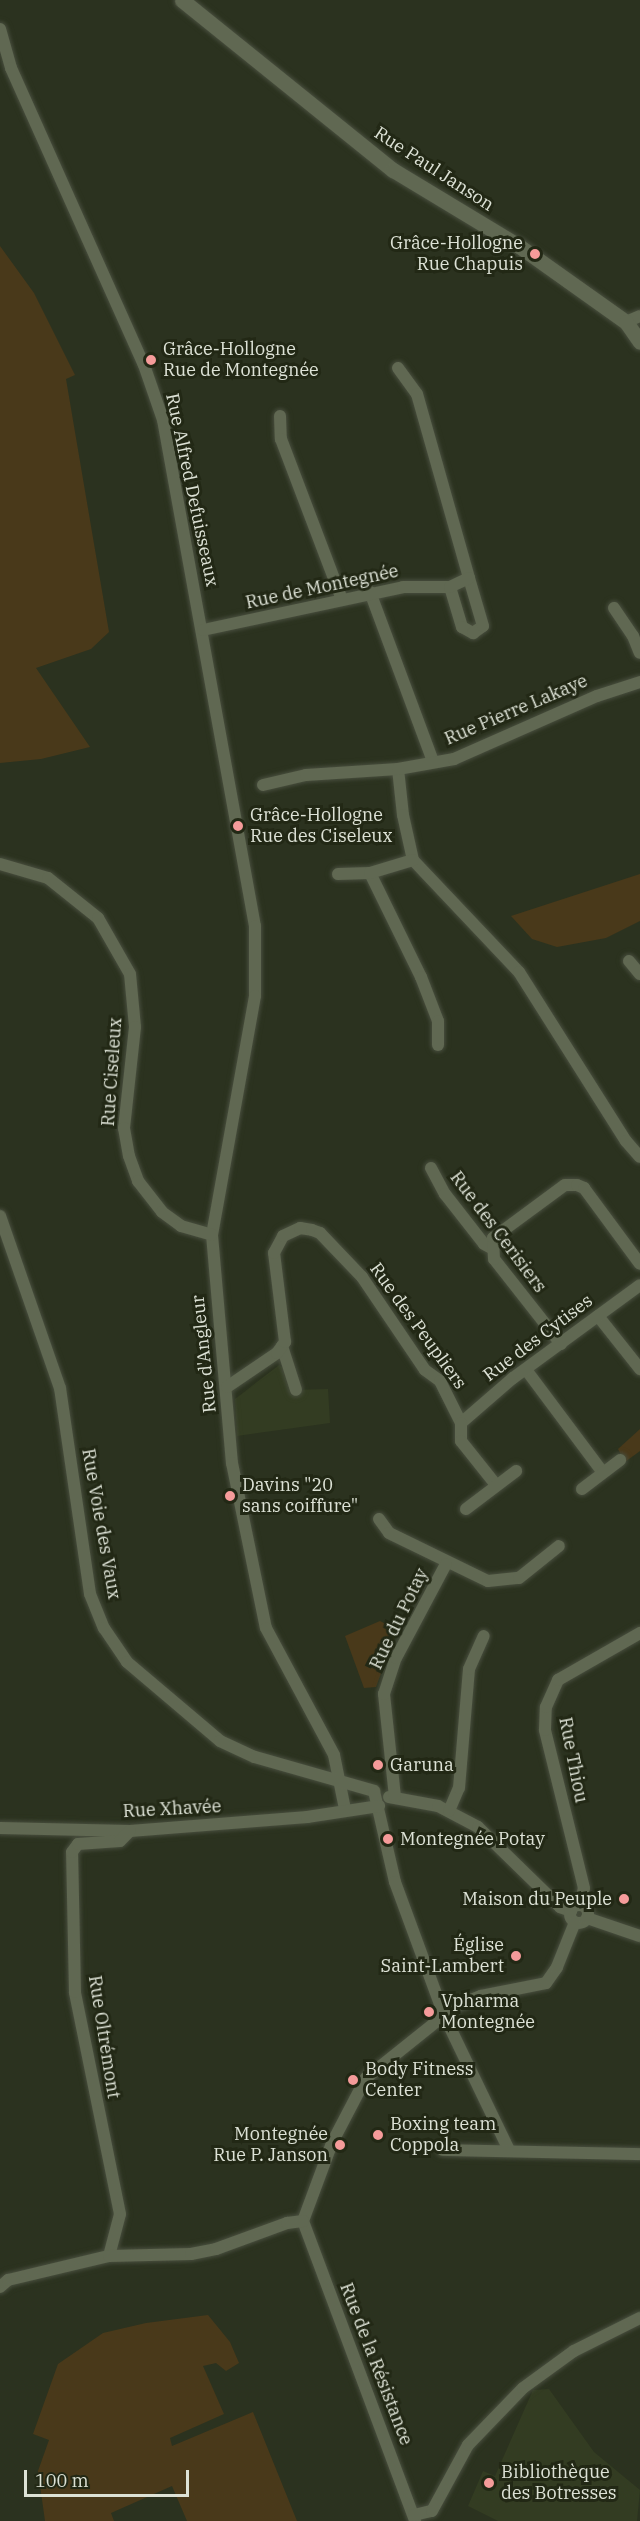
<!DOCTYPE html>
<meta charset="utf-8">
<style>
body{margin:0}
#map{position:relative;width:640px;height:2521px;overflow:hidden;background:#2b321f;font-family:"IBM Plex Serif",serif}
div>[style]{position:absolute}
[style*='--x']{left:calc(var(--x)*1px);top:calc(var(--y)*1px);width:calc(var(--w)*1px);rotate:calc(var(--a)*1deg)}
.built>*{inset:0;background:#333c22}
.green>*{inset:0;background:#49391a}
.roads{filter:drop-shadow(0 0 2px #484e3e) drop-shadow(0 0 2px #484e3e)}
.minor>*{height:12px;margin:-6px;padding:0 6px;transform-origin:6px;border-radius:6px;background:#606852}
.minor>.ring{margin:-6px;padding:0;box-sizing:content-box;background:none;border:12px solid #606852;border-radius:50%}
.tertiary>*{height:15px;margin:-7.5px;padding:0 7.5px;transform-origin:7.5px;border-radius:7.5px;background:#606852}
.dots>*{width:16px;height:16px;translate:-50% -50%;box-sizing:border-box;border:3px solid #222815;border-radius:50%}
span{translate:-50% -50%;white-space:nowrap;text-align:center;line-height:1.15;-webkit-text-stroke:6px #222815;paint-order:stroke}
.street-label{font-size:18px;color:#dde2d6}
.poi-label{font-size:18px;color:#dde2d6}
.right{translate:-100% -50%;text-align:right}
.left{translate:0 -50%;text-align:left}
.scale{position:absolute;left:24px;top:2470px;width:165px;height:27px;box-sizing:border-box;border:3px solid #dde2d6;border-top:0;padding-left:8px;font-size:18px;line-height:21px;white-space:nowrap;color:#dde2d6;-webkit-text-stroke:4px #222815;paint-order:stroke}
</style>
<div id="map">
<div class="built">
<i style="clip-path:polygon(279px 1365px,289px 1372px,291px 1390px,328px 1389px,330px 1423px,237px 1436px,235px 1399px)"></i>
<i style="clip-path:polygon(549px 2389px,594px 2452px,640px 2490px,637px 2521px,498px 2521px,468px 2506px,483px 2471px,495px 2476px,533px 2390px)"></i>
</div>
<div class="green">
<i style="clip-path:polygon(0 246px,34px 293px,75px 375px,66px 379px,109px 632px,91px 649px,36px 668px,90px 747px,41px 759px,0 763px)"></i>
<i style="clip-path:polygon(640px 874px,640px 921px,606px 938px,557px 947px,532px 939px,511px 916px)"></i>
<i style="clip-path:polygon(640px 1429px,640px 1451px,625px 1462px,618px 1449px)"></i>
<i style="clip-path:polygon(380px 1621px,397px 1630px,376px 1687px,364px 1688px,345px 1636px)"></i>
<i style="clip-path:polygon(208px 2315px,230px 2342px,239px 2363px,226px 2371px,216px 2363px,203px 2366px,224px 2414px,170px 2438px,172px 2446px,253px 2412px,297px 2521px,187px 2521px,172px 2486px,111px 2513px,114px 2521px,45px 2521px,38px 2471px,49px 2440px,33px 2434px,58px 2364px,103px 2333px,146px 2323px)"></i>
</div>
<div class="roads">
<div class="minor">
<i style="--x:0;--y:29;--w:41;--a:74.2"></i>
<i style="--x:11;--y:68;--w:325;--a:65.9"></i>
<i style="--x:144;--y:365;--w:58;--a:70.9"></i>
<i style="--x:163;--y:420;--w:514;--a:79.7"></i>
<i style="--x:255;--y:926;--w:70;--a:90"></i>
<i style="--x:255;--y:996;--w:243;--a:100.2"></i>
<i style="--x:212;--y:1235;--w:229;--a:85"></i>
<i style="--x:232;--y:1463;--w:168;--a:78.4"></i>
<i style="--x:266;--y:1628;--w:144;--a:61.8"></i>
<i style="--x:334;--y:1755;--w:55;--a:78.5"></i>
<i style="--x:626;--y:322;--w:15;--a:-23"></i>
<i style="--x:398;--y:368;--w:32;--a:54"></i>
<i style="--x:417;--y:394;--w:191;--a:74.2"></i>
<i style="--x:280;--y:416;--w:23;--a:88"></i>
<i style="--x:281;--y:439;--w:172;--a:69.2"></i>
<i style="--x:370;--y:592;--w:180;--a:69.6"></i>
<i style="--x:614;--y:608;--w:34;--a:56"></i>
<i style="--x:633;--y:636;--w:18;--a:68"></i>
<i style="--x:203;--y:630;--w:205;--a:-12.1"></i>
<i style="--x:403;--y:587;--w:47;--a:0"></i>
<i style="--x:450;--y:587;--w:42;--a:73.3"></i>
<i style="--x:462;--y:627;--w:13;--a:29"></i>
<i style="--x:473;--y:633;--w:12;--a:-35"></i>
<i style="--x:483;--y:626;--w:50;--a:-106.3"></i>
<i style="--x:469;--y:578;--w:21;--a:155"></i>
<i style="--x:398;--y:769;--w:46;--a:83.8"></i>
<i style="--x:403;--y:815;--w:46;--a:77.5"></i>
<i style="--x:413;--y:860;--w:154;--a:46.6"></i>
<i style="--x:519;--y:972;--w:200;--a:57.7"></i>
<i style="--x:626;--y:1141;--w:21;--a:49"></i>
<i style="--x:263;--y:785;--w:44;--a:-13.1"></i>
<i style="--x:306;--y:775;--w:92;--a:-3.7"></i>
<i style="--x:398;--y:769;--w:57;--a:-10.1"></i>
<i style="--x:454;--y:759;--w:156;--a:-23.8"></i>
<i style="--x:597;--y:696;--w:45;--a:-18"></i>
<i style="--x:0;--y:864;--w:50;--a:16.3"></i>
<i style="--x:48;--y:878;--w:64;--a:38.7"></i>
<i style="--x:98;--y:918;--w:64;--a:60.3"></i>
<i style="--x:130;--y:974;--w:53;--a:84.6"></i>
<i style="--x:135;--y:1027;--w:102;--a:96.2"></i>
<i style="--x:124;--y:1128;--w:28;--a:80"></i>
<i style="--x:129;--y:1156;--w:27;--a:70"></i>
<i style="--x:138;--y:1181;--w:39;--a:52"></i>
<i style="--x:162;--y:1212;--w:24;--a:36"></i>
<i style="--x:181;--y:1226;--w:32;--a:16"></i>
<i style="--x:370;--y:873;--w:116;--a:63.9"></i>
<i style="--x:421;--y:977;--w:47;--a:68.9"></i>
<i style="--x:438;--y:1021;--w:24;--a:90"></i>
<i style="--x:338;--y:874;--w:32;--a:-2"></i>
<i style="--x:370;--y:873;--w:45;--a:-16.8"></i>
<i style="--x:629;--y:961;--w:17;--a:50"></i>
<i style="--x:431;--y:1168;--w:30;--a:62"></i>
<i style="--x:445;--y:1194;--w:63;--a:52"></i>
<i style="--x:484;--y:1244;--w:10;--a:29"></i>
<i style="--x:0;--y:1216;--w:182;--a:70.8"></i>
<i style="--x:60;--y:1388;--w:208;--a:81.7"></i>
<i style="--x:90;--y:1594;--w:37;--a:68"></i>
<i style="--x:104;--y:1628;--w:41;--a:55.9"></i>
<i style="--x:127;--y:1662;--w:122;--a:40.3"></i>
<i style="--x:220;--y:1741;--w:38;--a:25"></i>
<i style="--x:255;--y:1757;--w:124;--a:15.9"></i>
<i style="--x:374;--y:1791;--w:93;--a:77"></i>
<i style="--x:395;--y:1882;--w:142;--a:69.8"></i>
<i style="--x:444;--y:2015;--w:150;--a:64.3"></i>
<i style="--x:598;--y:1316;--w:68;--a:51.6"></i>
<i style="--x:561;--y:1344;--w:108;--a:-128.2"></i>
<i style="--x:494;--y:1259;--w:21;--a:-93"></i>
<i style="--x:493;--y:1238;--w:89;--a:-36.4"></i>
<i style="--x:565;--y:1185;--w:12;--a:0"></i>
<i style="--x:577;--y:1185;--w:8;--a:23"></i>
<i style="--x:584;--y:1188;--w:94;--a:53.6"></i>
<i style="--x:282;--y:1346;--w:46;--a:72.3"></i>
<i style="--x:527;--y:1371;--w:124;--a:53.2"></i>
<i style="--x:227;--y:1387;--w:60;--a:-34.2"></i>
<i style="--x:277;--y:1353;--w:14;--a:-54"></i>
<i style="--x:285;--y:1342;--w:90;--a:-97"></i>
<i style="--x:274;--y:1253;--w:19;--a:-62"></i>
<i style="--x:283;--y:1236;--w:19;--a:-25"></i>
<i style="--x:300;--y:1228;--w:12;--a:9"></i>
<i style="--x:312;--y:1230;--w:9;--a:21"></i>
<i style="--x:320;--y:1233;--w:61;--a:46.3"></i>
<i style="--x:362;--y:1277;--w:112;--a:55.9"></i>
<i style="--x:425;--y:1370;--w:19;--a:36"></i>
<i style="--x:440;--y:1381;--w:47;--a:63.4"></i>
<i style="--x:461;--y:1423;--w:69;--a:-40.9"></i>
<i style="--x:513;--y:1378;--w:157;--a:-36.2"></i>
<i style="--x:461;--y:1423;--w:18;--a:90"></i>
<i style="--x:461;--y:1441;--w:56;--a:51.5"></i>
<i style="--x:582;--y:1489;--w:48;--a:-37.3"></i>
<i style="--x:466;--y:1509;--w:63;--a:-37.2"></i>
<i style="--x:379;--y:1519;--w:17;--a:54"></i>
<i style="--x:389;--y:1533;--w:110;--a:25.9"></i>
<i style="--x:488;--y:1581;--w:31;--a:-6"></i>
<i style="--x:519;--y:1578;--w:51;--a:-38.7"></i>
<i style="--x:389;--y:1797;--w:50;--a:10.4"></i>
<i style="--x:438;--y:1806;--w:45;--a:27.7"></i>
<i style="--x:478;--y:1827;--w:115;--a:44.3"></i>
<i style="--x:560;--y:1907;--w:12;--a:20"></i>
<i style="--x:395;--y:1797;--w:104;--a:-96.1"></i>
<i style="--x:384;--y:1694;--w:38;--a:-72"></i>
<i style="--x:396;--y:1658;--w:106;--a:-62"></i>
<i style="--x:449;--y:1811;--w:25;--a:-67"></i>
<i style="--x:459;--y:1788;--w:119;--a:-85.2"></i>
<i style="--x:469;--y:1669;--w:36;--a:-66"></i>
<i style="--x:0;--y:1828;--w:130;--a:1.3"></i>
<i style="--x:130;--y:1831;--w:178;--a:-4.5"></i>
<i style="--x:307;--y:1817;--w:73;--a:-8.7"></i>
<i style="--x:580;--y:1905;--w:17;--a:-77"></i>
<i style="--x:584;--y:1888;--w:163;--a:-103.9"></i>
<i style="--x:545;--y:1730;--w:23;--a:-88"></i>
<i style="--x:546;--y:1707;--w:30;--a:-66"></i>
<i style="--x:558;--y:1680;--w:95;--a:-29.8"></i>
<i class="ring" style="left:570px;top:1905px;width:6px;height:6px"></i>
<i style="--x:587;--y:1918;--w:56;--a:18.8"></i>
<i style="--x:443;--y:2150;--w:197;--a:1.2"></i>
<i style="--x:303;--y:2221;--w:83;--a:-69.6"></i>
<i style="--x:332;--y:2143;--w:73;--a:-62.4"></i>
<i style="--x:366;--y:2078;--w:115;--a:-38.7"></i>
<i style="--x:456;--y:2006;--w:27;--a:-22"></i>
<i style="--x:481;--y:1996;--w:66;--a:-11.3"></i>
<i style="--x:546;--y:1983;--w:19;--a:-55"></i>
<i style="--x:557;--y:1967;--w:48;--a:-68.2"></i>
<i style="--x:303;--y:2221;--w:320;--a:69.5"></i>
<i style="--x:109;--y:2256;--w:43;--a:-75.3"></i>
<i style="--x:120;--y:2214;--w:227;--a:-101.5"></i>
<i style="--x:75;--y:1992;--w:140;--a:-91.2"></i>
<i style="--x:72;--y:1852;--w:10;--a:-53"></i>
<i style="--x:78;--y:1844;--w:42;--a:-4.1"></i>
<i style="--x:120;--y:1841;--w:14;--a:-45"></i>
<i style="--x:0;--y:2287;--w:11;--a:-41"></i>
<i style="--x:8;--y:2280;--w:104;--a:-13.4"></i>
<i style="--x:109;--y:2256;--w:82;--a:-1.4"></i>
<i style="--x:191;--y:2254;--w:25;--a:-11"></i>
<i style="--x:216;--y:2249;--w:76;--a:-20.1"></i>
<i style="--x:287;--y:2223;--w:16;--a:-7"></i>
<i style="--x:414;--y:2515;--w:18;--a:-13"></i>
<i style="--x:432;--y:2511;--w:75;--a:-61.4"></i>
<i style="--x:468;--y:2445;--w:79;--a:-46"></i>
<i style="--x:523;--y:2388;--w:63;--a:-36"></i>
<i style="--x:574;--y:2351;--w:74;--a:-26.6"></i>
</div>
<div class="tertiary">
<i style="--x:182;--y:0;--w:271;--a:38.9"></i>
<i style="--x:393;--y:170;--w:147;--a:31.1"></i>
<i style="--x:519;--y:246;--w:131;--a:35.4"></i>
<i style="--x:626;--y:322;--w:24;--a:55"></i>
</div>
</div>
<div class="dots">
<i style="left:535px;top:254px;background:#f59b9a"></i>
<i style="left:151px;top:360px;background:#f59b9a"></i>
<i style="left:238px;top:826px;background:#f59b9a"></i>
<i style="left:230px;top:1496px;background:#f59b9a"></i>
<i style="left:378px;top:1765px;background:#f59b9a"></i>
<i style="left:388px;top:1839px;background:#f59b9a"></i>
<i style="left:624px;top:1899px;background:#f59b9a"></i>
<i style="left:516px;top:1956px;background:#f59b9a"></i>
<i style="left:429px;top:2012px;background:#f59b9a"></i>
<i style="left:353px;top:2080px;background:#f59b9a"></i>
<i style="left:378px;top:2135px;background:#f59b9a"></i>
<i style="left:340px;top:2145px;background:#f59b9a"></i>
<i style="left:489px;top:2483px;background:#f59b9a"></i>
</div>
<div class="street-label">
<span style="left:434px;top:169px;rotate:33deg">Rue Paul Janson</span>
<span style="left:192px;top:490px;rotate:78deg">Rue Alfred Defuisseaux</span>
<span style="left:322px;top:587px;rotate:-12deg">Rue de Montegnée</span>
<span style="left:516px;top:710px;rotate:-23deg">Rue Pierre Lakaye</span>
<span style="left:112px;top:1072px;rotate:-86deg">Rue Ciseleux</span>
<span style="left:498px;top:1232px;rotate:53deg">Rue des Cerisiers</span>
<span style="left:418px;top:1326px;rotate:54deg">Rue des Peupliers</span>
<span style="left:538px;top:1338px;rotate:-37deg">Rue des Cytises</span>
<span style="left:204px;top:1354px;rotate:-96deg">Rue d'Angleur</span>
<span style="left:101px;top:1524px;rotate:80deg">Rue Voie des Vaux</span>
<span style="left:399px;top:1619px;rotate:-64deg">Rue du Potay</span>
<span style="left:573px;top:1760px;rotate:79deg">Rue Thiou</span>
<span style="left:172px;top:1809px;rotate:-3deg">Rue Xhavée</span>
<span style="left:104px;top:2037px;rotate:81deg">Rue Oltrémont</span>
<span style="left:376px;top:2364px;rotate:69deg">Rue de la Résistance</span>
</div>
<div class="poi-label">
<span class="right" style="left:523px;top:254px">Grâce-Hollogne<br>Rue Chapuis</span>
<span class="left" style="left:163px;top:360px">Grâce-Hollogne<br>Rue de Montegnée</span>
<span class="left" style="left:250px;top:826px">Grâce-Hollogne<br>Rue des Ciseleux</span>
<span class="left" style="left:242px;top:1496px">Davins "20<br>sans coiffure"</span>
<span class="left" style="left:390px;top:1765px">Garuna</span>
<span class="left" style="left:400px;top:1839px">Montegnée Potay</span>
<span class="right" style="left:612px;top:1899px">Maison du Peuple</span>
<span class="right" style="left:504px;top:1956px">Église<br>Saint-Lambert</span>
<span class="left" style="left:441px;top:2012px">Vpharma<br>Montegnée</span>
<span class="left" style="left:365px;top:2080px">Body Fitness<br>Center</span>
<span class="left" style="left:390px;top:2135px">Boxing team<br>Coppola</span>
<span class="right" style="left:328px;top:2145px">Montegnée<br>Rue P. Janson</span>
<span class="left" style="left:501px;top:2483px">Bibliothèque<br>des Botresses</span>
</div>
<div class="scale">100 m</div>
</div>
